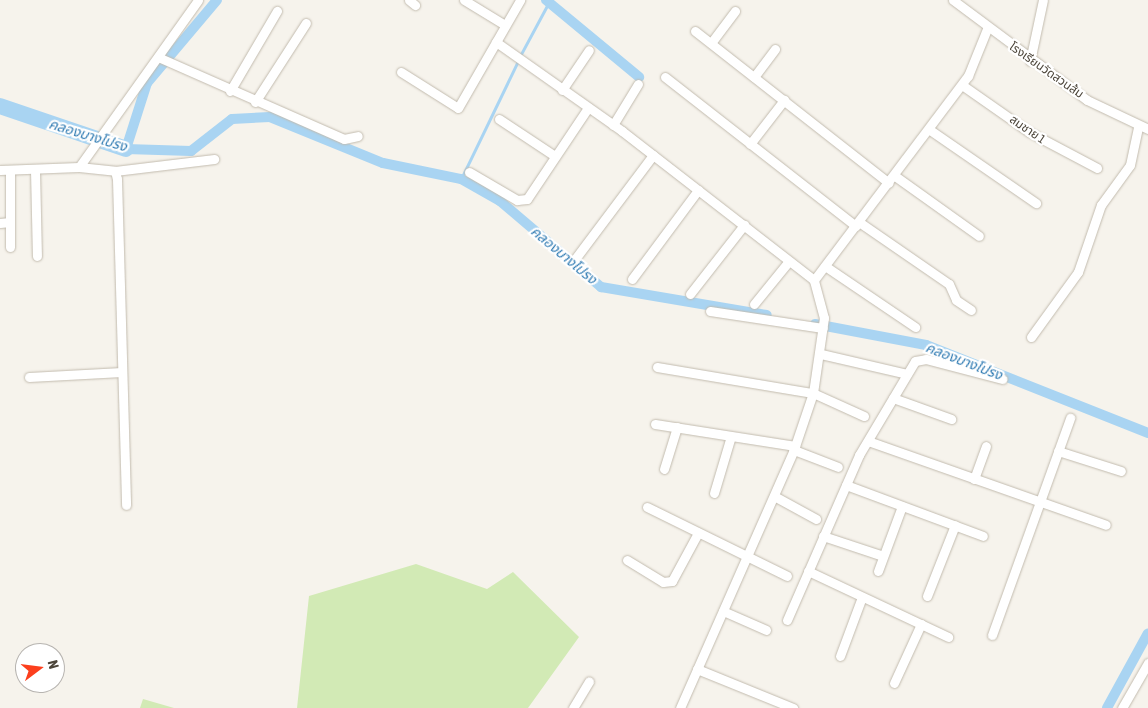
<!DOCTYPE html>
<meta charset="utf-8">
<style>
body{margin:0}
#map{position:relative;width:1148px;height:708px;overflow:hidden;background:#f6f3ec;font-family:"Asap Condensed","Noto Sans Thai",sans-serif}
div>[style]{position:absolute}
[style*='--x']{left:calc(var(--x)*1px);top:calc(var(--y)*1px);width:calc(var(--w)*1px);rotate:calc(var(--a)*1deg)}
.green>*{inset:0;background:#d2eab5}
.stream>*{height:2.5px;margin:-1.25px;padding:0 1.25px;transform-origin:1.25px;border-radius:1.25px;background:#a9d4f2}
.canal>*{height:10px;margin:-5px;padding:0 5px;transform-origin:5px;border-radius:5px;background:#a9d4f2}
.river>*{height:16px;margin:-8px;padding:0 8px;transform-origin:8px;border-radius:8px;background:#a9d4f2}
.roads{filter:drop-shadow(0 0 1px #c2bbae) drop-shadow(0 0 1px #c2bbae)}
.minor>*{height:9px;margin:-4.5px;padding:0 4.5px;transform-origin:4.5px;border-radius:4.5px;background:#fff}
span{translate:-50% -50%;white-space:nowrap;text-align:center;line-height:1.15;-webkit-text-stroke:4.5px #fff;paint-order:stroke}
.street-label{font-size:12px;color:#4b4439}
.water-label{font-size:14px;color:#2e7ab2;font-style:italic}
.north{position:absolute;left:15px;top:643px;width:50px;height:50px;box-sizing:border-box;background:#fff;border:1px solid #b7b4b0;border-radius:50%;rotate:75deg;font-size:14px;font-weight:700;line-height:20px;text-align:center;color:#4b4439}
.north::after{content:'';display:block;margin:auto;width:18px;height:22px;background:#fc3f1d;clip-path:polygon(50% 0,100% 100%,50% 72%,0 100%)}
</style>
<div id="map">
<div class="green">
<i style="clip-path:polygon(416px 564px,487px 589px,513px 572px,579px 637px,528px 708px,297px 708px,309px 596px)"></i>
<i style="clip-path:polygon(143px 699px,174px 708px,140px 708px)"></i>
</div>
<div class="stream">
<i style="--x:520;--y:56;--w:61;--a:-61.8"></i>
<i style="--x:461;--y:179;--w:131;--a:-64.2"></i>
</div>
<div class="canal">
<i style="--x:217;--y:0;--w:109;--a:130.1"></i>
<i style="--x:147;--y:83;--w:69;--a:107.7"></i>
<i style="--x:126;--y:149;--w:65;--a:1.8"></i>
<i style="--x:191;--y:151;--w:52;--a:-38"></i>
<i style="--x:232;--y:119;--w:38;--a:-3"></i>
<i style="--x:270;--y:117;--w:122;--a:22.2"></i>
<i style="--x:383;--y:163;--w:80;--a:11.6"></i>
<i style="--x:461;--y:179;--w:45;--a:29.4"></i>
<i style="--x:500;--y:201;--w:133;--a:40.4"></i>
<i style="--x:601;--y:287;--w:168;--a:9.6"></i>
<i style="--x:546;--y:0;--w:121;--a:39.6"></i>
<i style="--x:815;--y:324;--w:113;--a:10.7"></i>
<i style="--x:926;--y:345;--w:239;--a:21.6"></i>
<i style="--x:1107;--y:708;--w:85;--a:-61.3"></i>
</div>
<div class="river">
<i style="--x:0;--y:106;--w:133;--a:18.8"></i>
</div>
<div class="roads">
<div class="minor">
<i style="--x:409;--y:0;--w:8;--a:40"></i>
<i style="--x:464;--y:0;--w:48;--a:31.4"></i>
<i style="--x:953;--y:0;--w:167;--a:36.7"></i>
<i style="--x:1087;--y:100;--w:68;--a:25.4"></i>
<i style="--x:695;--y:31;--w:246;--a:38.1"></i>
<i style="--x:496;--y:42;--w:154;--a:35.2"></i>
<i style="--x:622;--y:131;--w:243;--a:37.8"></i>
<i style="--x:711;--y:43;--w:40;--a:-53"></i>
<i style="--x:158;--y:57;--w:203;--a:23.8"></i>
<i style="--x:344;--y:139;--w:14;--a:-12"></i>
<i style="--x:1030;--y:61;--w:62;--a:-78"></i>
<i style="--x:401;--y:72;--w:67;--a:32.3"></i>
<i style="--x:458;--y:108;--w:125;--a:-60.1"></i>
<i style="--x:665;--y:77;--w:242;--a:38"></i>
<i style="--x:754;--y:77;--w:35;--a:-53"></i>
<i style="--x:962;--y:85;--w:82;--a:35"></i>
<i style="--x:1029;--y:132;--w:77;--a:27.9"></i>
<i style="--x:562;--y:90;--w:48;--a:-56"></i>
<i style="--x:230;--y:91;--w:93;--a:-59.6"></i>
<i style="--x:255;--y:102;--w:94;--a:-57.2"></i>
<i style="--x:499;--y:119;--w:67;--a:33.5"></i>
<i style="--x:613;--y:125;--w:48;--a:-58.6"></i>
<i style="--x:930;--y:130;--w:129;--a:34.6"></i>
<i style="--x:750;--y:144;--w:56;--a:-52.3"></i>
<i style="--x:79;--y:167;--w:36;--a:6"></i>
<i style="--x:115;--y:171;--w:8;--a:76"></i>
<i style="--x:117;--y:179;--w:326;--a:88.4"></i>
<i style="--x:0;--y:170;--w:79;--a:-2.2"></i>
<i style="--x:79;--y:167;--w:205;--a:-54.5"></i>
<i style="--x:10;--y:170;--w:77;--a:90"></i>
<i style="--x:35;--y:170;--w:86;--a:88.7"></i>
<i style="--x:115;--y:171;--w:100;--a:-6.9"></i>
<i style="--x:469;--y:172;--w:56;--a:30.3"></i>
<i style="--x:517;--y:200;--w:10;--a:-6"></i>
<i style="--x:527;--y:199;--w:110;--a:-56.2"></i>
<i style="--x:895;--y:176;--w:103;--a:35.5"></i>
<i style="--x:859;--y:222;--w:109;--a:34.6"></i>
<i style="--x:949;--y:284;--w:17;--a:66"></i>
<i style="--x:956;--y:300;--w:18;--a:34"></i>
<i style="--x:0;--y:223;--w:10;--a:-6"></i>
<i style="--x:575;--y:259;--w:130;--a:-53.1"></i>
<i style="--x:825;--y:266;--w:109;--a:34.1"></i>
<i style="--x:632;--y:279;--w:111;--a:-53.4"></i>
<i style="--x:690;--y:294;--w:88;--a:-52"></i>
<i style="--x:754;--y:304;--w:55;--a:-50.9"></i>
<i style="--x:710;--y:311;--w:114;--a:8.6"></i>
<i style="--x:1031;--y:337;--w:80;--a:-54.1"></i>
<i style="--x:1078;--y:272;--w:71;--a:-71.1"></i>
<i style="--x:1101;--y:205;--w:49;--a:-54.1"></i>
<i style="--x:1130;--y:165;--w:40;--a:-78"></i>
<i style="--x:821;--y:354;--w:88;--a:13.1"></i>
<i style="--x:657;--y:367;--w:158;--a:9.5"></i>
<i style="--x:813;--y:393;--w:56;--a:24.3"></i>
<i style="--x:29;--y:377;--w:93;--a:-3.1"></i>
<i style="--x:893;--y:398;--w:62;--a:19.9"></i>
<i style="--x:655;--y:424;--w:142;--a:8.9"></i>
<i style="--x:868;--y:441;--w:252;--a:19.4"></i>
<i style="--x:794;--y:450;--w:47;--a:21.1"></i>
<i style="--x:1058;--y:451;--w:66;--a:17.6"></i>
<i style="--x:664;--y:469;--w:44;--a:-72.8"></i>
<i style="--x:974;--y:479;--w:35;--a:-70"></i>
<i style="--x:846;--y:485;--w:146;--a:20.4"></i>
<i style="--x:714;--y:493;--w:59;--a:-73.4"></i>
<i style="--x:774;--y:496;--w:48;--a:28.7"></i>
<i style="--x:647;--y:507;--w:156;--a:26.2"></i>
<i style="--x:823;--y:536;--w:63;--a:18.4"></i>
<i style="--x:627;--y:560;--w:42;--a:31.4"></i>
<i style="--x:663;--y:582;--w:9;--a:-6"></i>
<i style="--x:672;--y:581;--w:55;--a:-61.6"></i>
<i style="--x:808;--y:571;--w:155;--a:25.2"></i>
<i style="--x:878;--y:571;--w:69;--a:-69.7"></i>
<i style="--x:927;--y:596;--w:76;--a:-68.5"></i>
<i style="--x:723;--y:611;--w:47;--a:23.8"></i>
<i style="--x:787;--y:620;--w:180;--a:-66.4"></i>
<i style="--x:859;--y:455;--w:109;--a:-59.2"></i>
<i style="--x:915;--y:361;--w:11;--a:-10"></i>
<i style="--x:926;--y:359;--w:79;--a:14.7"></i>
<i style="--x:992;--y:635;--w:231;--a:-70.2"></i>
<i style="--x:840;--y:656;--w:63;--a:-69.6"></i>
<i style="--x:697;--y:669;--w:104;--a:22.1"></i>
<i style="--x:894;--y:683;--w:65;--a:-65.4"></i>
<i style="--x:573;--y:708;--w:31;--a:-59"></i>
<i style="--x:680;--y:708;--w:280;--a:-66.2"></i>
<i style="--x:793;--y:452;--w:62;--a:-71.3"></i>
<i style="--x:813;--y:393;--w:76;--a:-81.7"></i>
<i style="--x:824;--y:318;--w:39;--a:-105"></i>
<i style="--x:814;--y:280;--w:256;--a:-53"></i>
<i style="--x:968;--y:76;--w:51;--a:-68"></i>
<i style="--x:1122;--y:708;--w:52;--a:-60"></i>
</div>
</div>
<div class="street-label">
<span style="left:1046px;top:71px;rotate:35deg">โรงเรียนวัดสวนส้ม</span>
<span style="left:1027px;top:130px;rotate:34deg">สมชาย 1</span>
</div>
<div class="water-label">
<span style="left:88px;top:135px;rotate:17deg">คลองบางโปรง</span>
<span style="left:564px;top:255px;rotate:40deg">คลองบางโปรง</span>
<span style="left:964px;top:361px;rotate:21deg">คลองบางโปรง</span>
</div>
<div class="north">N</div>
</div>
